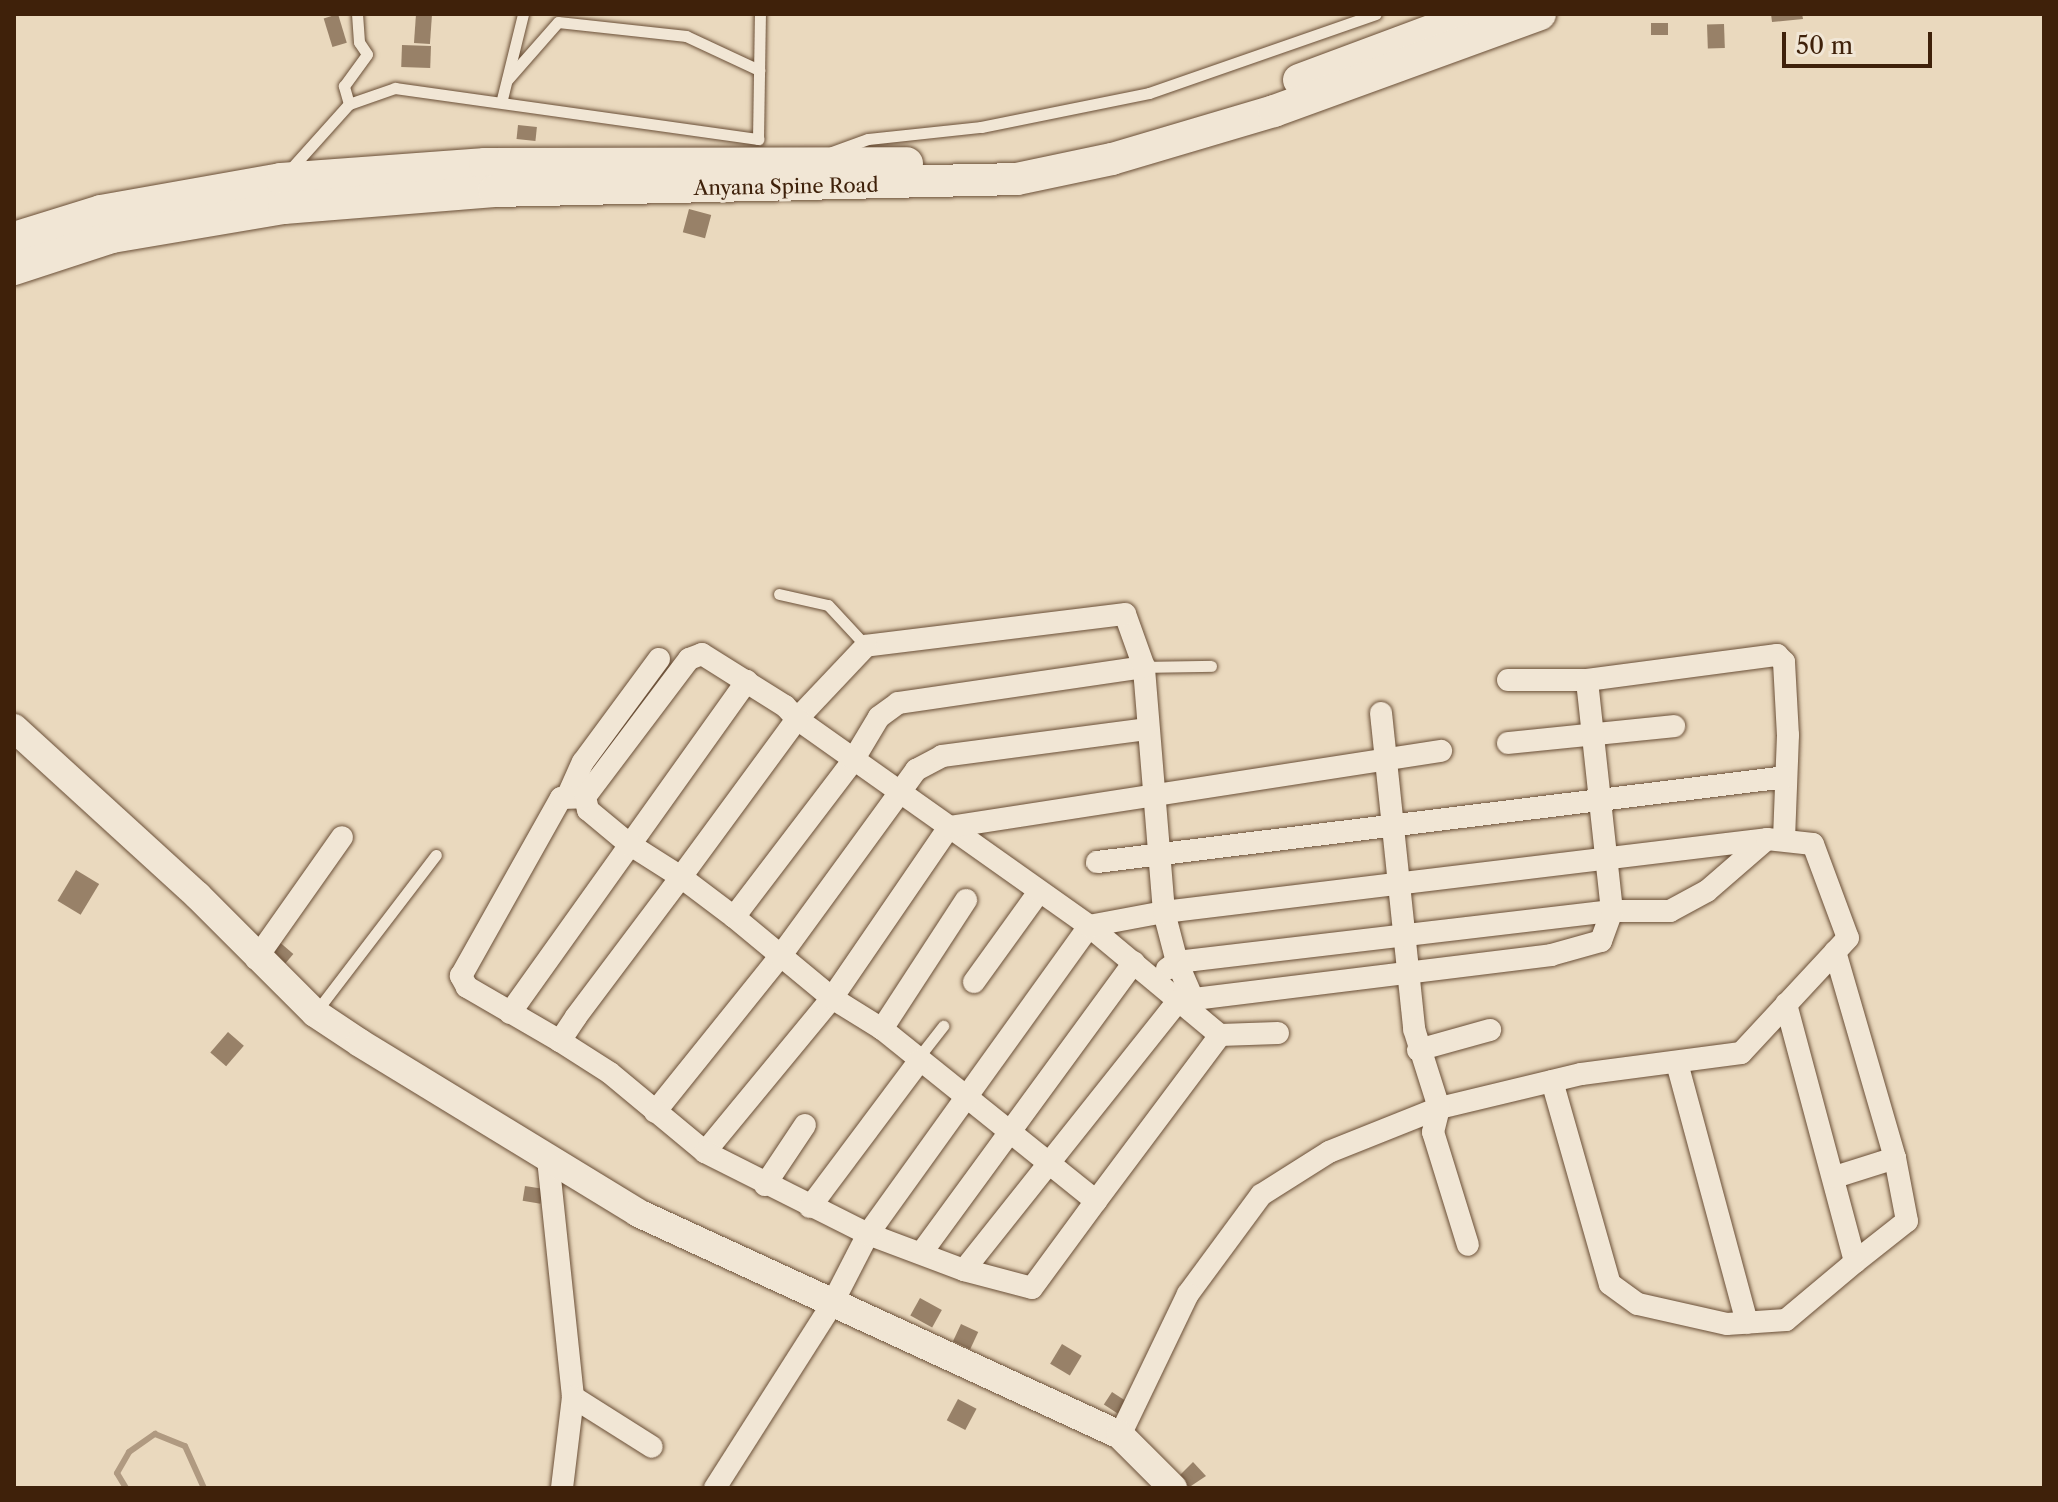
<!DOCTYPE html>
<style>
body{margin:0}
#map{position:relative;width:2058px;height:1502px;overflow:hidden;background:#ead9be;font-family:"Libre Caslon Text",serif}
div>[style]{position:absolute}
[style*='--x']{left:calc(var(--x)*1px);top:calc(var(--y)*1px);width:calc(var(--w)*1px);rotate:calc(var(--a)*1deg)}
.stream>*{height:6px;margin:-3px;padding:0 3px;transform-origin:3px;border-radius:3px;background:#b09a81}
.building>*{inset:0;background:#988168;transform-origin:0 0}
.roads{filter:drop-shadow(0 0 2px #6a4f37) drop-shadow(0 0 2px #6a4f37)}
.service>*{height:11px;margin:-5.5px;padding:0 5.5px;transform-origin:5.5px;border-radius:5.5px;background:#f1e6d5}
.minor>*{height:22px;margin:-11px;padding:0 11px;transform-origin:11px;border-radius:11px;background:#f1e6d5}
.tertiary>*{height:28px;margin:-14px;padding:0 14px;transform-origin:14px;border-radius:14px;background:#f1e6d5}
.secondary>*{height:32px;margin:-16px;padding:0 16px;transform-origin:16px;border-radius:16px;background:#f1e6d5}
span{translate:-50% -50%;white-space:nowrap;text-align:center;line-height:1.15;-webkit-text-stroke:6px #f1e6d5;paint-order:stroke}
.street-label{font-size:20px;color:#3f210a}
.frame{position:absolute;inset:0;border:16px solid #3f210a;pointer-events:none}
.scale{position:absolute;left:1782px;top:32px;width:150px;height:36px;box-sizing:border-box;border:4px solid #3f210a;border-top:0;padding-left:10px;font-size:24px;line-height:28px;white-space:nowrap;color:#3f210a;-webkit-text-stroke:6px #f1e6d5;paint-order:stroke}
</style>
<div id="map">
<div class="stream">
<i style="--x:126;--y:1488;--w:17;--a:-121"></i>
<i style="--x:117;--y:1473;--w:24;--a:-60"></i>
<i style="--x:129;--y:1452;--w:32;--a:-35"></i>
<i style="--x:155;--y:1434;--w:32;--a:22"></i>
<i style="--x:185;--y:1446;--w:46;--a:65.7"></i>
</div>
<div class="building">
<i style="left:338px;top:14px;width:30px;height:15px;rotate:73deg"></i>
<i style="left:416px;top:14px;width:16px;height:29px;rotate:4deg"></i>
<i style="clip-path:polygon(1771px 14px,1802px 14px,1803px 19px,1772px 22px)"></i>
<i style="left:1651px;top:23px;width:17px;height:12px"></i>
<i style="left:1724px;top:24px;width:24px;height:17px;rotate:88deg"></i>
<i style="left:402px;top:45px;width:29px;height:22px;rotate:2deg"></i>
<i style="left:518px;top:125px;width:19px;height:14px;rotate:6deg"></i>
<i style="left:689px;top:209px;width:23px;height:24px;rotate:15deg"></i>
<i style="left:76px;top:870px;width:27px;height:36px;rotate:31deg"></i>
<i style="left:276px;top:939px;width:23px;height:13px;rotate:41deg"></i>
<i style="left:228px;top:1032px;width:21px;height:27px;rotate:41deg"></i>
<i style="left:525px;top:1186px;width:18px;height:15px;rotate:9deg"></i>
<i style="left:920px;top:1298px;width:25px;height:20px;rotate:29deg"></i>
<i style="left:961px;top:1324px;width:19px;height:19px;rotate:25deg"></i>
<i style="left:1062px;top:1344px;width:23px;height:23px;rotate:31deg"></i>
<i style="left:1112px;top:1392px;width:17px;height:15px;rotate:33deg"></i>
<i style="left:958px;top:1399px;width:21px;height:24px;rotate:28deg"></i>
<i style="clip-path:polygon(1193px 1462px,1206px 1476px,1188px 1488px,1178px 1477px)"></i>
</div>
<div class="roads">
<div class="service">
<i style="--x:507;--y:80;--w:77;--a:-48.7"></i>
<i style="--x:558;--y:22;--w:129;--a:6.2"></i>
<i style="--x:686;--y:36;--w:81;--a:25"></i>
<i style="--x:502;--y:99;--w:88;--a:-76.1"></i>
<i style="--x:349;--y:104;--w:19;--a:-106"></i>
<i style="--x:344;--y:86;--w:39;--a:-54"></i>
<i style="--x:367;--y:54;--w:14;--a:-124"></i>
<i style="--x:359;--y:42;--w:28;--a:-94"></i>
<i style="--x:832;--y:152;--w:38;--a:-20"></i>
<i style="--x:868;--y:139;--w:114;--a:-6.1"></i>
<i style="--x:981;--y:127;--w:171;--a:-11.4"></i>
<i style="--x:1149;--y:93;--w:240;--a:-19.2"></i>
<i style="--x:287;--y:173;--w:93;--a:-48.1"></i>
<i style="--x:349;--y:104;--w:49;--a:-19.2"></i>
<i style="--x:395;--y:88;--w:367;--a:8"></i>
<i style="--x:758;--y:139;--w:125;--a:-89.1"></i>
<i style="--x:779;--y:594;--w:50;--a:12.7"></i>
<i style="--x:828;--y:605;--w:56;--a:47.2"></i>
<i style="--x:1144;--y:667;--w:67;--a:-0.9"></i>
<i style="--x:315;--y:1013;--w:199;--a:-52.6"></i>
<i style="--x:918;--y:1058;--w:41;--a:-52"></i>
</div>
<div class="minor">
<i style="--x:1508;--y:680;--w:79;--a:0"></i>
<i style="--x:1587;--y:680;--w:192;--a:-7.5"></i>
<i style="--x:1777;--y:655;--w:10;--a:45"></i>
<i style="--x:1784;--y:662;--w:73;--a:86.9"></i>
<i style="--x:1788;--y:735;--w:103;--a:92.2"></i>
<i style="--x:1381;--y:713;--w:318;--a:84"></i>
<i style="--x:1414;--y:1029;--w:83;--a:72.4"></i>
<i style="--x:1439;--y:1108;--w:25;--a:104"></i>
<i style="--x:1433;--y:1132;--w:118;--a:72.8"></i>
<i style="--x:1508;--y:743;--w:167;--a:-5.8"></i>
<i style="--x:568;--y:795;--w:36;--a:-66"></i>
<i style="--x:583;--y:762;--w:128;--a:-53.6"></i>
<i style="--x:1097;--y:862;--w:694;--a:-7.03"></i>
<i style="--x:734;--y:917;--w:195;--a:-52.7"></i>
<i style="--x:852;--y:762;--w:52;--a:-59"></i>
<i style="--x:879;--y:717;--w:24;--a:-36"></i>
<i style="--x:898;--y:703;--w:249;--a:-8.3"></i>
<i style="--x:256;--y:959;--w:149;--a:-54.8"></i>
<i style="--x:1167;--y:969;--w:12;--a:-35"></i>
<i style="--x:1177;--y:962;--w:438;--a:-6.7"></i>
<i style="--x:1612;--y:911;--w:58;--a:0"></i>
<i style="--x:1670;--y:911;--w:42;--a:-28.4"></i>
<i style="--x:1707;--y:891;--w:79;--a:-40.9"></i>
<i style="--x:974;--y:982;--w:111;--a:-54.2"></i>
<i style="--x:1193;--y:999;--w:40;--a:-113.4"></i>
<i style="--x:1177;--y:962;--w:52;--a:-104.6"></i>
<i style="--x:1164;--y:912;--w:246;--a:-94.7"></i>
<i style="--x:1144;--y:667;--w:56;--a:-109.7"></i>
<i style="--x:1125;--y:614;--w:261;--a:173"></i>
<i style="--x:866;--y:646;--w:100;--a:133.4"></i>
<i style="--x:797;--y:719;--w:358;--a:35.3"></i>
<i style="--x:1089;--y:926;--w:170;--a:39.8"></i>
<i style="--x:1786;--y:1004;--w:267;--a:75"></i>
<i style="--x:1855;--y:1262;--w:66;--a:-38.3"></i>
<i style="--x:1907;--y:1221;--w:64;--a:-100.8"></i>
<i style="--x:510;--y:1013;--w:408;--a:-54.5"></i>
<i style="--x:882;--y:1029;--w:154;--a:-56.9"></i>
<i style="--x:560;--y:1041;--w:108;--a:-149.9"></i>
<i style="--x:467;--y:987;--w:13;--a:-119"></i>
<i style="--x:461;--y:976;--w:204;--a:-60.7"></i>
<i style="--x:561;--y:798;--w:24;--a:-2"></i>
<i style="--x:1418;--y:1050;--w:75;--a:-15.5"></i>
<i style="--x:1677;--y:1063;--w:269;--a:74.9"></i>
<i style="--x:1552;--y:1081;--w:211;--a:74.1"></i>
<i style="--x:1610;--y:1284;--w:34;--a:36"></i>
<i style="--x:1638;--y:1304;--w:91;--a:12.7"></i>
<i style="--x:1727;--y:1324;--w:59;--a:-3.9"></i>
<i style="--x:1786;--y:1320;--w:90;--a:-40"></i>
<i style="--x:655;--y:1112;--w:198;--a:-51.2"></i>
<i style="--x:779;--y:958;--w:233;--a:-53.9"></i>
<i style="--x:916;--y:770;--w:30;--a:-28"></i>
<i style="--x:942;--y:756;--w:206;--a:-7.5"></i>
<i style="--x:705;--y:1152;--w:200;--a:-50.5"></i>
<i style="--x:832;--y:998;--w:207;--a:-55.6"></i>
<i style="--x:949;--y:827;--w:498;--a:-8.8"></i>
<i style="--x:548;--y:1159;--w:239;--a:84"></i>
<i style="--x:573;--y:1397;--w:92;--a:96.9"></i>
<i style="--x:1835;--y:1177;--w:63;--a:-17.6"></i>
<i style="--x:1895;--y:1158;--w:215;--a:-106.2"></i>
<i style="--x:765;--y:1185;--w:72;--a:-56.3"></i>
<i style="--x:1096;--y:1201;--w:275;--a:-141.2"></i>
<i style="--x:882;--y:1029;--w:59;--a:-148.2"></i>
<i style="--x:832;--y:998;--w:127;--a:-140.4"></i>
<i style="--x:734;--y:917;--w:66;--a:-143"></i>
<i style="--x:681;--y:877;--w:62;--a:-147.6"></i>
<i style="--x:629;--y:844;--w:53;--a:-140.3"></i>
<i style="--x:588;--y:810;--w:13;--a:-103"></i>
<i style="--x:585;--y:797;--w:173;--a:-53"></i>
<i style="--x:689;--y:659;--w:14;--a:-21"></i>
<i style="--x:702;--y:654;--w:98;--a:32.1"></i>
<i style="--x:785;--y:706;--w:18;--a:47"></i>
<i style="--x:797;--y:719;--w:196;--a:126.3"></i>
<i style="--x:681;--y:877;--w:175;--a:126.9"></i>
<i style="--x:576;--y:1017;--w:29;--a:124"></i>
<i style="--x:560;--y:1041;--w:59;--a:32.6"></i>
<i style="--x:610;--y:1073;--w:124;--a:39.7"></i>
<i style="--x:705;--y:1152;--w:182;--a:26.7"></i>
<i style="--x:868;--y:1234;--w:103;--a:20.6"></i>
<i style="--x:964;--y:1270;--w:70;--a:14.8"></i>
<i style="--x:1032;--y:1288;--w:108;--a:-53.7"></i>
<i style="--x:1096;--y:1201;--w:207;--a:-53.2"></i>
<i style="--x:1220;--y:1035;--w:58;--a:-2"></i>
<i style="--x:810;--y:1207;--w:184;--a:-53.2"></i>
<i style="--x:922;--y:1252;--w:359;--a:-53.8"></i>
<i style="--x:964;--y:1270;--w:344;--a:-51.5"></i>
<i style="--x:1178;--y:1001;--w:376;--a:-7"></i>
<i style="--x:1551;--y:955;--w:52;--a:-15.6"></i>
<i style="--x:1601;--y:941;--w:32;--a:-70"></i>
<i style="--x:1612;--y:911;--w:232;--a:-96.2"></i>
<i style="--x:573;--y:1397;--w:93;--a:32.3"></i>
<i style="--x:715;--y:1488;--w:218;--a:-57.5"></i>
<i style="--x:832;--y:1304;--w:79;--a:-62.8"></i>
<i style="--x:868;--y:1234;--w:379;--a:-54.3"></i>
<i style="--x:1089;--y:926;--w:76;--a:-10.6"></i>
<i style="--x:1164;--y:912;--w:607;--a:-6.9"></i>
<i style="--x:1767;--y:839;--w:46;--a:6.2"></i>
<i style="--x:1813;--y:844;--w:100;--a:69.6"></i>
<i style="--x:1848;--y:938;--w:157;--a:132.9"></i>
<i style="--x:1741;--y:1053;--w:161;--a:172.5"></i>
<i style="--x:1581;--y:1074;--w:146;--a:166.5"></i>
<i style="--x:1439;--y:1108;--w:118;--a:158.2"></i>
<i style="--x:1329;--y:1152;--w:80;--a:147.7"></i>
<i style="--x:1261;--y:1195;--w:123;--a:126.4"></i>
<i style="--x:1188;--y:1294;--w:157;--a:115.7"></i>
</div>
<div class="tertiary">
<i style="--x:14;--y:728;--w:248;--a:42.4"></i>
<i style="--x:197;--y:895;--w:167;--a:45"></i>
<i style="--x:315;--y:1013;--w:54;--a:33.7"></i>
<i style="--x:360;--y:1043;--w:326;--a:31.4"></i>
<i style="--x:638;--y:1213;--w:531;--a:24.73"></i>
<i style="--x:1120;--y:1435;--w:75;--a:45"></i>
</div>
<div class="secondary">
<i style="--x:1299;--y:80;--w:189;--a:-20.4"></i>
<i style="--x:14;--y:238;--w:91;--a:-17.2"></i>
<i style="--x:101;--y:211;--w:183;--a:-10.1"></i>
<i style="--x:281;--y:179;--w:205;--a:-4.2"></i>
<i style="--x:485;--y:164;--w:422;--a:-0.1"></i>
<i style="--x:14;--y:269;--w:103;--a:-18.1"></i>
<i style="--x:112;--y:237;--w:174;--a:-9.6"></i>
<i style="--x:284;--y:208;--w:211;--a:-4.6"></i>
<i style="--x:494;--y:191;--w:523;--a:-1.31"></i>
<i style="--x:1017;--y:179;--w:97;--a:-11.9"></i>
<i style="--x:1112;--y:159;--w:169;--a:-16.5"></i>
<i style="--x:1274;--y:111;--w:283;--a:-20"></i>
</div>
</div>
<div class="street-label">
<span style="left:786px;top:187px;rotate:-1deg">Anyana Spine Road</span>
</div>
<div class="frame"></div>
<div class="scale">50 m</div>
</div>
